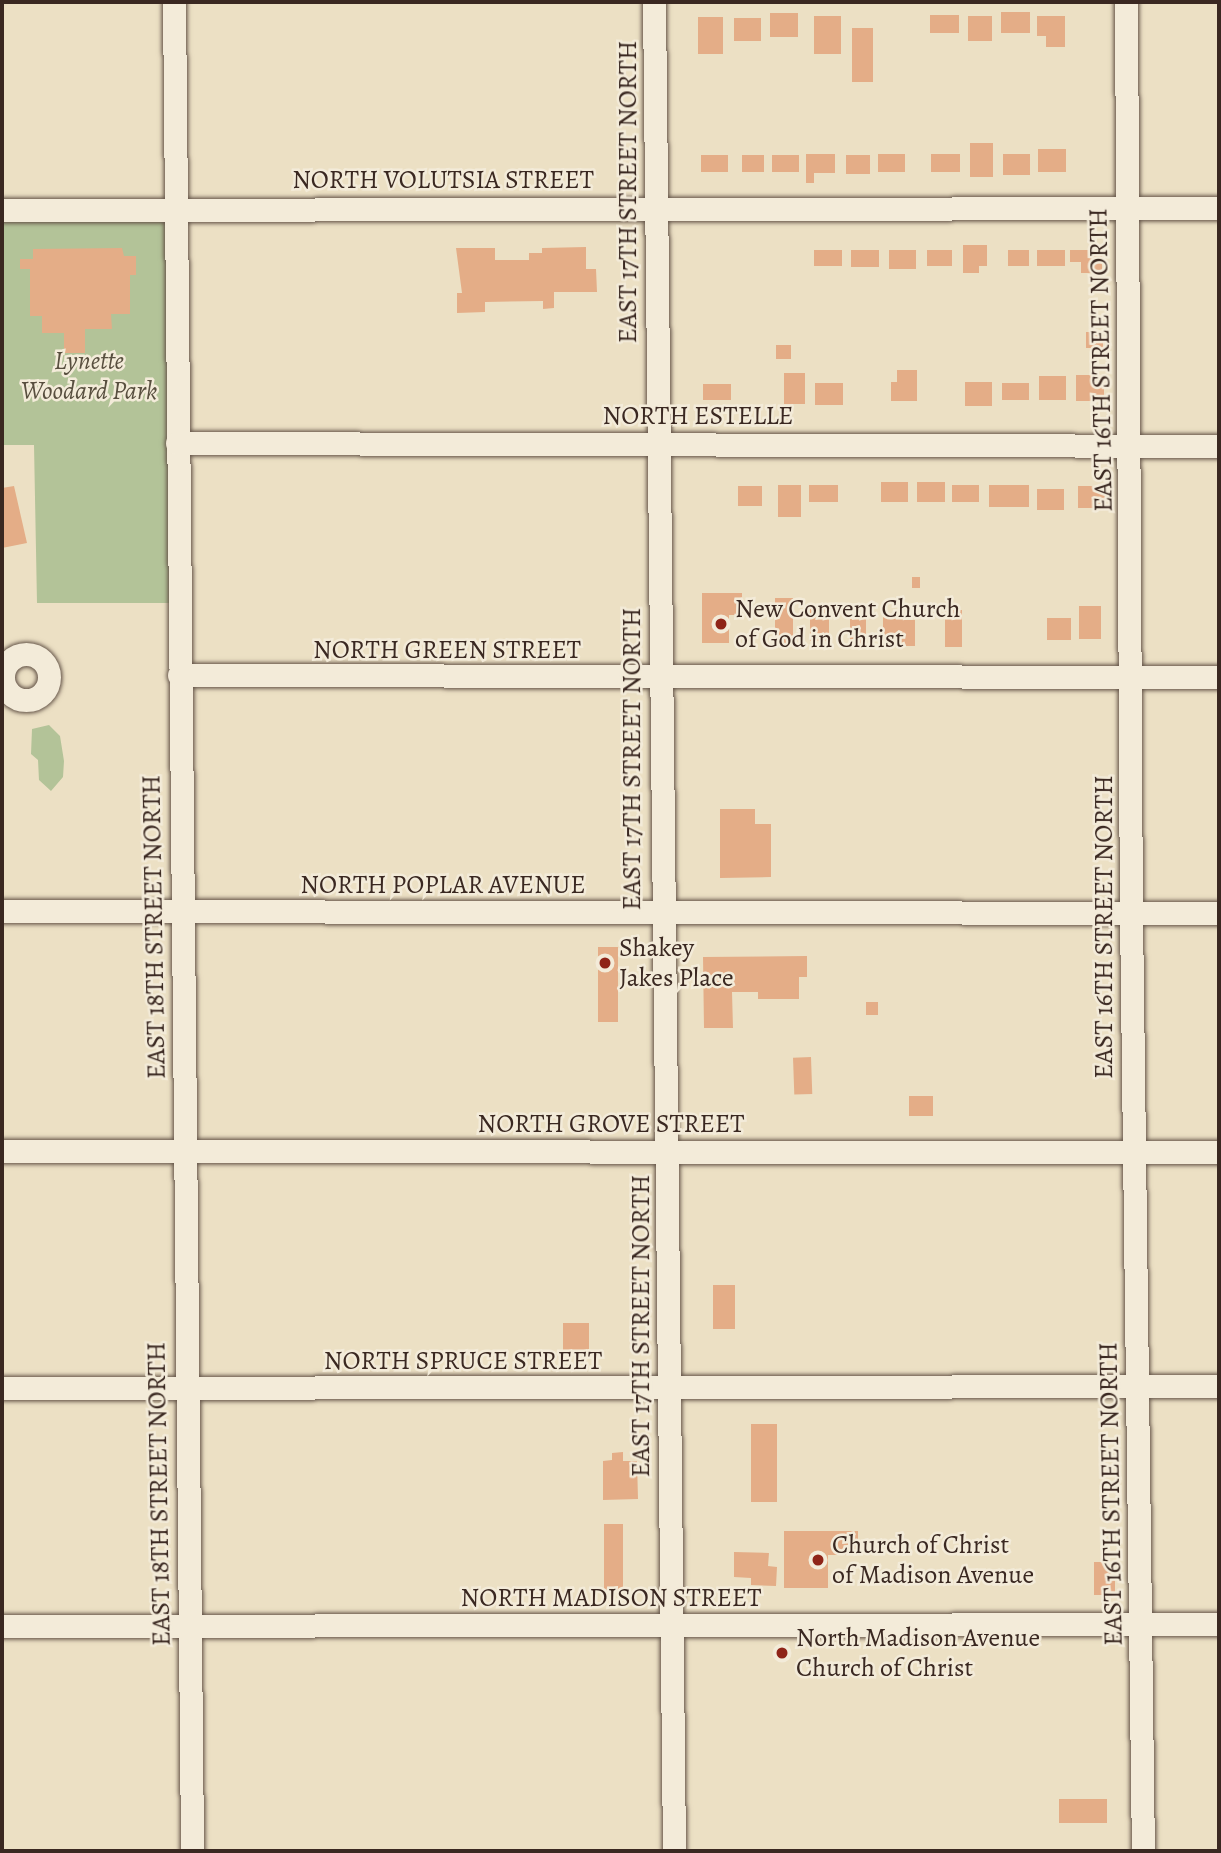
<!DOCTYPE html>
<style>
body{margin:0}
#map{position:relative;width:1221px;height:1853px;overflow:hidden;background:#ece0c4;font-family:Alegreya,serif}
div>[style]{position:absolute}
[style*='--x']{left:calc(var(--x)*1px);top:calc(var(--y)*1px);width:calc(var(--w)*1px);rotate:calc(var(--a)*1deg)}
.green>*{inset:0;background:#b3c398}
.building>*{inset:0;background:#e4ad87;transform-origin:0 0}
.roads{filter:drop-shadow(0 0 2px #66564a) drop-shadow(0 0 2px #66564a)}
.minor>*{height:23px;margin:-11.5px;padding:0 11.5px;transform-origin:11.5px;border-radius:11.5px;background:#f3ebd9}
.minor>.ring{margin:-11.5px;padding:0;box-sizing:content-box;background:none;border:23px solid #f3ebd9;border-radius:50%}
.dots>*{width:19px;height:19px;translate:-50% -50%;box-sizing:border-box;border:4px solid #f3ebd9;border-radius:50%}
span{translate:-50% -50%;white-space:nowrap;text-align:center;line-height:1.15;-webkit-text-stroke:5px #f3ebd9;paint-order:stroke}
.street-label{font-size:26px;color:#3a2821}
.park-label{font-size:26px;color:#584f3f;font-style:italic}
.poi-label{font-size:26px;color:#3a2821}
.left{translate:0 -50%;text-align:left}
.frame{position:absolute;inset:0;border:4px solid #3a2821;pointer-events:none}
</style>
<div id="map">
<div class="green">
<i style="clip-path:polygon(176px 208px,178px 603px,37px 603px,34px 445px,2px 445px,2px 209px)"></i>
<i style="clip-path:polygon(49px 725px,60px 736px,64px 761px,63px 777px,51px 791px,39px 780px,38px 760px,31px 754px,32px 729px)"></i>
</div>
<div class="building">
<i style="left:1001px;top:12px;width:29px;height:21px"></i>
<i style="left:770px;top:13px;width:28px;height:24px"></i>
<i style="left:930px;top:15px;width:29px;height:18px"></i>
<i style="left:814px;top:16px;width:27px;height:38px"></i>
<i style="left:968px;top:16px;width:24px;height:25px"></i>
<i style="clip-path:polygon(1037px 16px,1065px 16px,1065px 47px,1046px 47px,1046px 36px,1037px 36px)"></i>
<i style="left:698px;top:17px;width:25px;height:37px"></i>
<i style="left:734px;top:18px;width:27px;height:23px"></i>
<i style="left:852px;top:28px;width:21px;height:54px"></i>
<i style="left:970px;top:143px;width:23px;height:34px"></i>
<i style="left:1038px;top:149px;width:28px;height:23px"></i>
<i style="clip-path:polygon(806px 154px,835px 154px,835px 173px,814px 173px,814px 183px,806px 183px)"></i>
<i style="left:878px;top:154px;width:27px;height:18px"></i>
<i style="left:931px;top:154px;width:29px;height:18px"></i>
<i style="left:1003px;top:154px;width:27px;height:21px"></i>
<i style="left:701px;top:155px;width:27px;height:17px"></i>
<i style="left:742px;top:155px;width:22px;height:17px"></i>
<i style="left:772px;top:155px;width:27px;height:17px"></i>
<i style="left:846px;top:155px;width:24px;height:19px"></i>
<i style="clip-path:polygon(963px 245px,987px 245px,987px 266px,979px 266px,979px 273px,963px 273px)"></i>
<i style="clip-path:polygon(586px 247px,586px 269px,596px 269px,597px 292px,554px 292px,554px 308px,543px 309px,543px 301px,485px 302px,485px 312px,457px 313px,457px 293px,462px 293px,456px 248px,495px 248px,495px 260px,529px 260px,529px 253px,542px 253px,542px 248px)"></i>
<i style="clip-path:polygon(122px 248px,124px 256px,136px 256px,136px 275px,130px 275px,130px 314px,111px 314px,112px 329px,85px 329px,85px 353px,64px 353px,64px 333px,42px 333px,42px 316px,30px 316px,30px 269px,20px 269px,20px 259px,33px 259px,33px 249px)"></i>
<i style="left:814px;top:250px;width:28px;height:16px"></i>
<i style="left:851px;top:250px;width:28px;height:17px"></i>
<i style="left:889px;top:250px;width:27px;height:19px"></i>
<i style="left:927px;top:250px;width:25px;height:16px"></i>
<i style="left:1008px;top:250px;width:21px;height:16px"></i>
<i style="left:1037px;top:250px;width:28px;height:16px"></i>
<i style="clip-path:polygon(1070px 250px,1102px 250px,1102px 273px,1081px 273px,1081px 262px,1070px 262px)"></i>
<i style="left:1086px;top:332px;width:17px;height:16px"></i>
<i style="left:776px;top:345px;width:15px;height:14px"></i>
<i style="clip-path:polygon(897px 370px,917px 370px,917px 401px,891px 401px,891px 382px,897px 382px)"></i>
<i style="left:784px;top:373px;width:21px;height:31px"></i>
<i style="clip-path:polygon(1076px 375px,1094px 375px,1094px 382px,1104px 382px,1104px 401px,1076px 401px)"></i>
<i style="left:1039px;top:376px;width:27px;height:24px"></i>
<i style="left:965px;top:382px;width:27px;height:24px"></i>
<i style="left:815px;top:383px;width:28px;height:22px"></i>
<i style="left:1002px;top:383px;width:27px;height:17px"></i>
<i style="left:703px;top:384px;width:28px;height:16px"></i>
<i style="left:881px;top:482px;width:27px;height:20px"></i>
<i style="left:917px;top:482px;width:28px;height:20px"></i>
<i style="left:778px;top:485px;width:23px;height:32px"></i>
<i style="left:809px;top:485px;width:29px;height:17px"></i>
<i style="left:952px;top:485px;width:27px;height:17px"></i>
<i style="left:989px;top:485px;width:40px;height:22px"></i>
<i style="clip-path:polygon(14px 486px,27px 543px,2px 548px,2px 488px)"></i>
<i style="left:738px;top:486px;width:24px;height:20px"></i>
<i style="left:1078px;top:486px;width:27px;height:22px"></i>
<i style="left:1037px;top:489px;width:27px;height:21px"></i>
<i style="left:912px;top:577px;width:8px;height:11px"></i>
<i style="clip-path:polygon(702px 593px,742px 593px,742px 615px,729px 615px,729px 643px,702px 643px)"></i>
<i style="left:775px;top:598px;width:18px;height:47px"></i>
<i style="left:1079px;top:606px;width:22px;height:33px"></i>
<i style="left:810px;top:609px;width:19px;height:32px"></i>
<i style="left:945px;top:610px;width:17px;height:37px"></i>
<i style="clip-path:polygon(883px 614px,904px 614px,904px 620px,915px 620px,915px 646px,883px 646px)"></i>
<i style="left:1047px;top:618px;width:24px;height:22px"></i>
<i style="left:850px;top:619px;width:16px;height:26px"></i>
<i style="clip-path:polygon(720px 809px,755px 809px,755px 824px,771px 824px,771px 877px,720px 878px)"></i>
<i style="left:598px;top:947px;width:20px;height:75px"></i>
<i style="clip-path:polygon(807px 956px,807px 977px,799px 977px,799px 999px,758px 999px,758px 992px,732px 992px,733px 1028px,704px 1028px,703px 957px)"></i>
<i style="left:866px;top:1002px;width:12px;height:13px"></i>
<i style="left:811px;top:1057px;width:37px;height:18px;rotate:88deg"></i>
<i style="left:909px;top:1096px;width:24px;height:20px"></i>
<i style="left:713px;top:1285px;width:22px;height:44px"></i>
<i style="left:563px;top:1323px;width:26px;height:29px"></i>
<i style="left:751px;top:1424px;width:26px;height:78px"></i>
<i style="clip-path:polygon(623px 1452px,623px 1461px,637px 1461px,638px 1499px,603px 1500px,603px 1461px,612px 1460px,612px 1453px)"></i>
<i style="left:604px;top:1524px;width:19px;height:67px"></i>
<i style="clip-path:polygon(784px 1531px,858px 1531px,858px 1555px,828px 1555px,828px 1588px,784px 1588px)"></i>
<i style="clip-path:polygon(734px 1552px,769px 1553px,768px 1566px,777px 1567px,776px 1586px,751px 1585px,751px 1578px,734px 1577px)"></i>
<i style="left:1094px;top:1562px;width:21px;height:33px"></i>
<i style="left:1059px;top:1799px;width:48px;height:24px"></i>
</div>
<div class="roads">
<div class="minor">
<i style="--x:174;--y:2;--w:1849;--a:89.44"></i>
<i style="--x:654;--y:2;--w:1849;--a:89.38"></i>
<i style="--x:1126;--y:2;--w:912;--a:89.69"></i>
<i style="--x:1131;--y:914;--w:937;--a:89.27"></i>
<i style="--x:2;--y:210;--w:1217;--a:-0.09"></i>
<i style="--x:177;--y:443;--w:1042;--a:0.16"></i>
<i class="ring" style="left:3px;top:654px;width:23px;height:23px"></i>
<i style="--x:179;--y:675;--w:1040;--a:0.11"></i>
<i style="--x:2;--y:911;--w:1217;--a:0.09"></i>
<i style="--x:2;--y:1151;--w:1217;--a:0.05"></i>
<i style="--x:2;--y:1388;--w:1217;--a:-0.09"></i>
<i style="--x:2;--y:1626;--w:1217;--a:-0.09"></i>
</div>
</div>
<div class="dots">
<i style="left:721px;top:624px;background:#8f2418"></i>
<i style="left:605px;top:963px;background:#8f2418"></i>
<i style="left:818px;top:1560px;background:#8f2418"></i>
<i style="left:782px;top:1653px;background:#8f2418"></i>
</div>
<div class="street-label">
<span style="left:443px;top:180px">NORTH VOLUTSIA STREET</span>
<span style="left:628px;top:192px;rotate:-90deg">EAST 17TH STREET NORTH</span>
<span style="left:1101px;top:360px;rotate:-91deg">EAST 16TH STREET NORTH</span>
<span style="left:698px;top:416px">NORTH ESTELLE</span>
<span style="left:447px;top:650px">NORTH GREEN STREET</span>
<span style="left:632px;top:759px;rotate:-90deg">EAST 17TH STREET NORTH</span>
<span style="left:443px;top:885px">NORTH POPLAR AVENUE</span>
<span style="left:154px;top:927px;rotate:-91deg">EAST 18TH STREET NORTH</span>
<span style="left:1104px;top:927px;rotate:-90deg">EAST 16TH STREET NORTH</span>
<span style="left:611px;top:1124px">NORTH GROVE STREET</span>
<span style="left:641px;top:1326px;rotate:-90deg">EAST 17TH STREET NORTH</span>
<span style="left:463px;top:1361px">NORTH SPRUCE STREET</span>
<span style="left:159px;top:1494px;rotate:-91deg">EAST 18TH STREET NORTH</span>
<span style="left:1111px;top:1494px;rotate:-91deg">EAST 16TH STREET NORTH</span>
<span style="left:611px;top:1598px">NORTH MADISON STREET</span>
</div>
<div class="park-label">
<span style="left:89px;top:376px">Lynette<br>Woodard Park</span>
</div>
<div class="poi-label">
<span class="left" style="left:735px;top:624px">New Convent Church<br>of God in Christ</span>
<span class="left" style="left:619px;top:963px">Shakey<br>Jakes Place</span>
<span class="left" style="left:832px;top:1560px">Church of Christ<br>of Madison Avenue</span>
<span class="left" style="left:796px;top:1653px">North Madison Avenue<br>Church of Christ</span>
</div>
<div class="frame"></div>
</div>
